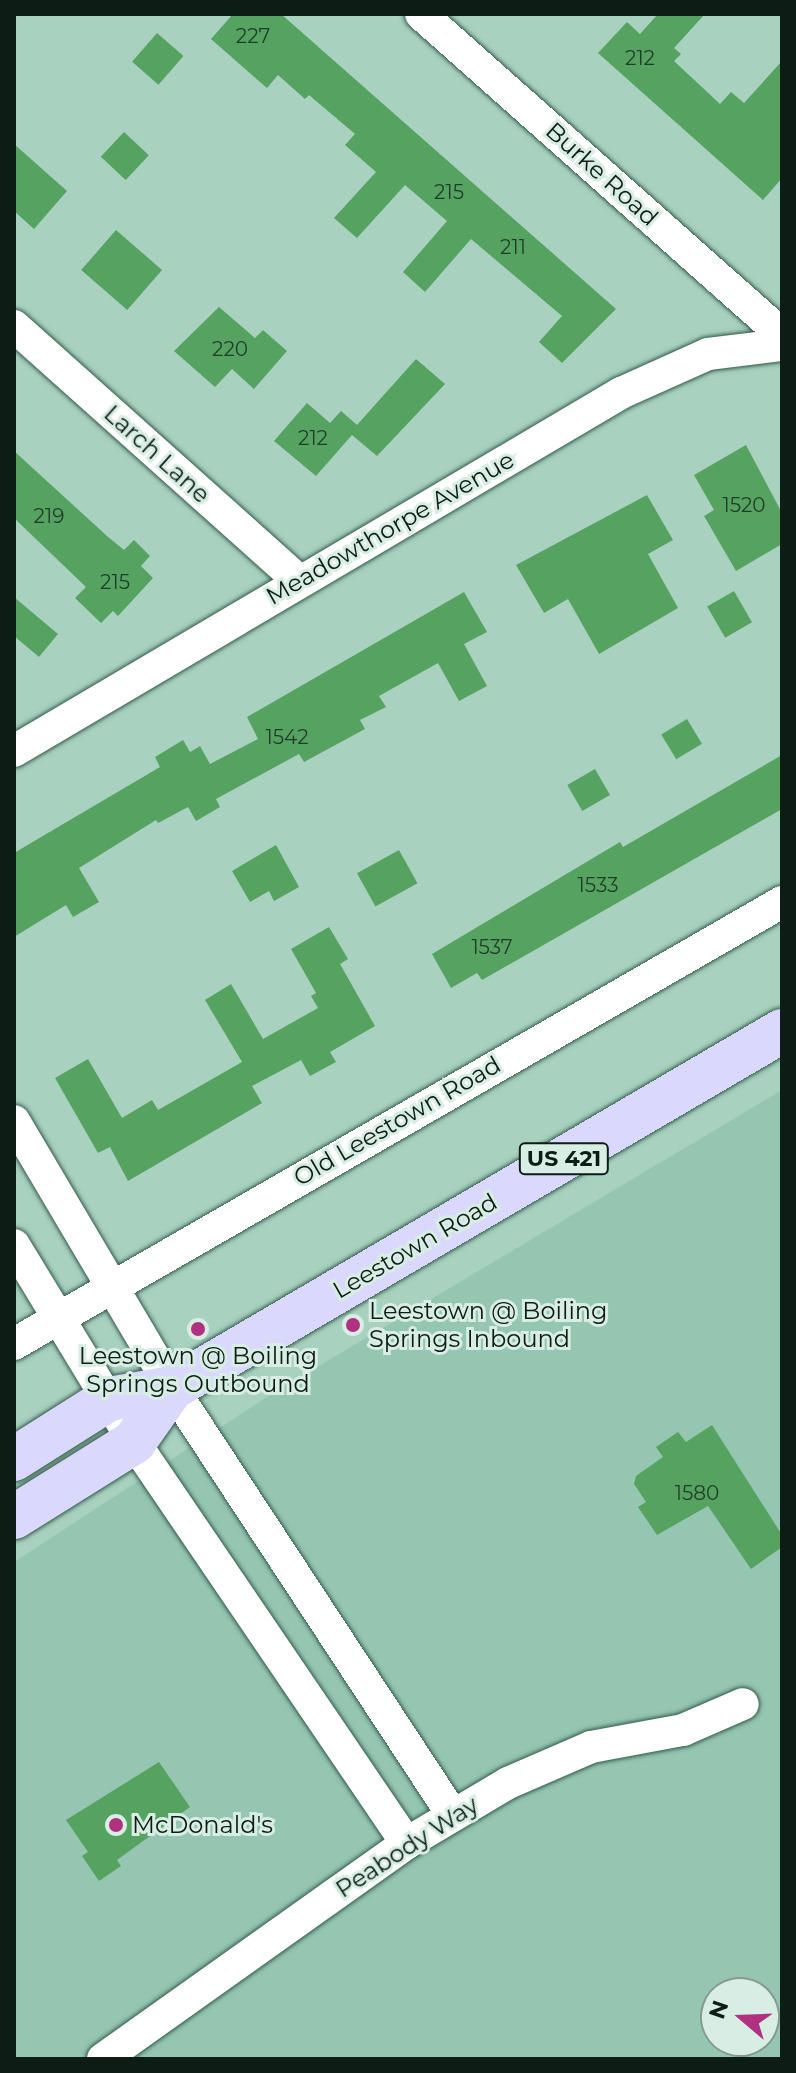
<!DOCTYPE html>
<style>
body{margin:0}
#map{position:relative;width:796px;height:2073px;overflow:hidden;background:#a8d1bf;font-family:Montserrat,sans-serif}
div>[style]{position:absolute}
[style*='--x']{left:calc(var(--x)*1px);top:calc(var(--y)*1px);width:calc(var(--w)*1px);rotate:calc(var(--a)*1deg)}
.built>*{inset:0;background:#95c6b2}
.building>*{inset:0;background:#56a361;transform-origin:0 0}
.roads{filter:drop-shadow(0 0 2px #345a4b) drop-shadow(0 0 2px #345a4b)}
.minor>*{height:32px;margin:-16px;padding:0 16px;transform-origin:16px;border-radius:16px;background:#fff}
.primary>*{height:44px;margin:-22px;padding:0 22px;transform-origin:22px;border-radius:22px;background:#dad8fc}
.dots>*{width:22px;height:22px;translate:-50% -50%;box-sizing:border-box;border:4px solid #d8ede3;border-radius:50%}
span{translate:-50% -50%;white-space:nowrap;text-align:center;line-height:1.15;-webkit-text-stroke:6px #d8ede3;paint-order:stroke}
.number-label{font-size:20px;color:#1f3e29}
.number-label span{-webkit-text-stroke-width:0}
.shield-label span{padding:2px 6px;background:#d8ede3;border:2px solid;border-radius:6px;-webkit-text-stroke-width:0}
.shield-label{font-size:22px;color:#0d1d16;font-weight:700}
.street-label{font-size:24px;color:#0d1d16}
.poi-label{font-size:24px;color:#0d1d16}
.left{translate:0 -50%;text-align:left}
.frame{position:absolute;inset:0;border:16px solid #0d1d16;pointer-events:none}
.north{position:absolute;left:700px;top:1977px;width:80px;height:80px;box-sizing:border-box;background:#d8ede3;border:2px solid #879a91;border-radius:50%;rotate:289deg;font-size:22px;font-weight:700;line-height:32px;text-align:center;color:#0d1d16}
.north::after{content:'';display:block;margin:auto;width:28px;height:36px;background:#af317f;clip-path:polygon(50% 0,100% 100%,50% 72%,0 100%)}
</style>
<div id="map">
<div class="built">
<i style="clip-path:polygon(evenodd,782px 1090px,782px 2059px,14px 2059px,14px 1562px,267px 1397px,782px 1090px,716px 1993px,764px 1993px,764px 2041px,716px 2041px,716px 1993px)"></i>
</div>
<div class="building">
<i style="clip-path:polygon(233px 14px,281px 14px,616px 309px,562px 363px,539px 342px,562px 316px,471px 239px,425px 292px,403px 272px,447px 221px,405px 185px,357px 238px,334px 218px,376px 172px,345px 145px,355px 134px,309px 95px,305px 99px,278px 75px,267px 88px,211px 39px)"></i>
<i style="clip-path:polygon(658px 14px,705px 14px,674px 48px,681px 54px,674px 61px,720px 104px,731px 92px,744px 103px,782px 61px,782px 178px,763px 200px,598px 53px,627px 22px,640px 34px)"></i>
<i style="left:157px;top:33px;width:35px;height:38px;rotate:41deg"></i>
<i style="left:124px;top:132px;width:34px;height:34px;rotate:43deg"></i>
<i style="clip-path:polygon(14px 144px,67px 191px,34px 229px,14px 211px)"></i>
<i style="left:116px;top:230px;width:61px;height:53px;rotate:41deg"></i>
<i style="clip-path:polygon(219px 307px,255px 338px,263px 330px,287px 351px,254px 389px,232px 369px,215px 387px,174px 351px)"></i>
<i style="clip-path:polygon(416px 359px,445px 384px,377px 456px,352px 435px,316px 476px,274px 441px,307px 403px,330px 423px,341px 411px,357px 425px)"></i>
<i style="clip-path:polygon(746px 445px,782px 513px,782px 544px,736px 571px,704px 516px,714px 510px,694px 475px)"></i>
<i style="clip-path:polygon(14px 451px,107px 536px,124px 550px,134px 540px,150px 556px,141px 566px,153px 578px,118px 616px,113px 611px,101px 623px,75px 598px,86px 587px,14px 518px)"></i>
<i style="clip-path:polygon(647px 495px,673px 540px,648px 554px,678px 608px,599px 654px,568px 599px,544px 613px,516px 565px)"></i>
<i style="left:734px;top:591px;width:36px;height:31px;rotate:60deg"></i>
<i style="clip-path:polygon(464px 592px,487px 632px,464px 644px,487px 686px,459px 701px,438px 663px,379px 696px,386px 707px,360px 720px,365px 729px,304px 762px,299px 754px,216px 799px,220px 807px,196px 821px,188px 807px,158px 823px,156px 820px,79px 868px,99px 902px,73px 917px,66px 905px,14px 937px,14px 853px,160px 767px,155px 757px,183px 740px,190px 752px,200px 746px,210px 764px,258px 739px,247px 717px)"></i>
<i style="clip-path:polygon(14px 597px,58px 634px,39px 657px,14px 636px)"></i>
<i style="left:687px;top:719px;width:29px;height:30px;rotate:59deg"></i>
<i style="clip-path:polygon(782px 755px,782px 809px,482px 980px,477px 973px,451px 988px,432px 954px,620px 842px,623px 847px)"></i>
<i style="left:595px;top:769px;width:30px;height:32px;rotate:60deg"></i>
<i style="clip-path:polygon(276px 845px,299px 887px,274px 901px,269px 891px,250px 902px,232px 871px)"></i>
<i style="left:399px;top:850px;width:38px;height:48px;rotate:61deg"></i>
<i style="clip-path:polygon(329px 927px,348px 959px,340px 964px,375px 1026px,330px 1052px,336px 1062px,310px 1076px,301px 1060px,252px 1086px,262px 1103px,128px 1181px,110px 1147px,98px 1153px,55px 1078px,88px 1059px,122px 1118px,152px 1100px,158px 1110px,242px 1062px,205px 1000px,231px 984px,263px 1039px,318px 1008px,311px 996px,316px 993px,291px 949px)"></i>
<i style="clip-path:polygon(712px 1425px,782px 1535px,782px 1547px,751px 1569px,708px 1506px,657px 1535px,638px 1507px,646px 1502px,634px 1484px,636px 1476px,663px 1457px,656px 1447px,678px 1432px,686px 1442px)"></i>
<i style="clip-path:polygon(159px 1762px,190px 1807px,117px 1860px,121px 1866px,99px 1881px,82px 1856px,88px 1852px,66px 1820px)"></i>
</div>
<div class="roads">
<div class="minor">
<i style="--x:421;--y:14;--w:482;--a:41.6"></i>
<i style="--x:14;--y:326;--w:382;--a:41.8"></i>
<i style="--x:14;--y:751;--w:705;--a:-30.53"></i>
<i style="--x:621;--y:393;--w:95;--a:-24.1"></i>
<i style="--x:708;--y:354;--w:75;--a:-6.9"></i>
<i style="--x:14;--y:1121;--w:310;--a:59.4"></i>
<i style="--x:172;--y:1388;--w:510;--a:56.68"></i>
<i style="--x:14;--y:1245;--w:231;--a:58.7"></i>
<i style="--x:134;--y:1442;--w:485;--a:55.8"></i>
<i style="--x:14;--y:1344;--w:886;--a:-29.92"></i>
<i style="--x:103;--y:2059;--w:373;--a:-35.4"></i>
<i style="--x:407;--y:1843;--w:117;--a:-30.7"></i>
<i style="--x:508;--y:1783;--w:90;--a:-23.4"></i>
<i style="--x:591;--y:1747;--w:94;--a:-10.5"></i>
<i style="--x:683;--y:1730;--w:65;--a:-23.4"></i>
</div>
<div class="primary">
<i style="--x:14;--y:1459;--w:112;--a:-32.3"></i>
<i style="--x:109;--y:1399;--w:64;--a:-9.9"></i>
<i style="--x:172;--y:1388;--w:707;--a:-30.34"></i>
<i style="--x:14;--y:1517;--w:142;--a:-32"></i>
<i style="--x:134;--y:1442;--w:66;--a:-54.9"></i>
</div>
</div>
<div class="dots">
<i style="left:353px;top:1325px;background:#af317f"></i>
<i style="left:198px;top:1329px;background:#af317f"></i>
<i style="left:116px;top:1825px;background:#af317f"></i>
</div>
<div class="number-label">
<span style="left:253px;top:36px">227</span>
<span style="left:640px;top:58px">212</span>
<span style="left:449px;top:192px">215</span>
<span style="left:513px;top:247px">211</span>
<span style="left:230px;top:349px">220</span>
<span style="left:313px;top:438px">212</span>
<span style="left:744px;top:505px">1520</span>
<span style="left:49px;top:516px">219</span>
<span style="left:115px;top:582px">215</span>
<span style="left:287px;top:737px">1542</span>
<span style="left:598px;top:885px">1533</span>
<span style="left:492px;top:947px">1537</span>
<span style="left:697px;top:1493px">1580</span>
</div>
<div class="shield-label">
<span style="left:564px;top:1159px">US 421</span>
</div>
<div class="street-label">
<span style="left:602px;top:174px;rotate:42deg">Burke Road</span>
<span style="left:157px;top:454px;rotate:42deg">Larch Lane</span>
<span style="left:390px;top:528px;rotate:-30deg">Meadowthorpe Avenue</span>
<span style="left:397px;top:1121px;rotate:-30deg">Old Leestown Road</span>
<span style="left:415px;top:1246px;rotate:-30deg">Leestown Road</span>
<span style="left:407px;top:1847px;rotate:-33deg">Peabody Way</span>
</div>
<div class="poi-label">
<span class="left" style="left:369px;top:1325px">Leestown @ Boiling<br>Springs Inbound</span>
<span style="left:198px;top:1370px">Leestown @ Boiling<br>Springs Outbound</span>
<span class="left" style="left:132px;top:1825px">McDonald's</span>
</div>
<div class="frame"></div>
<div class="north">N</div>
</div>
